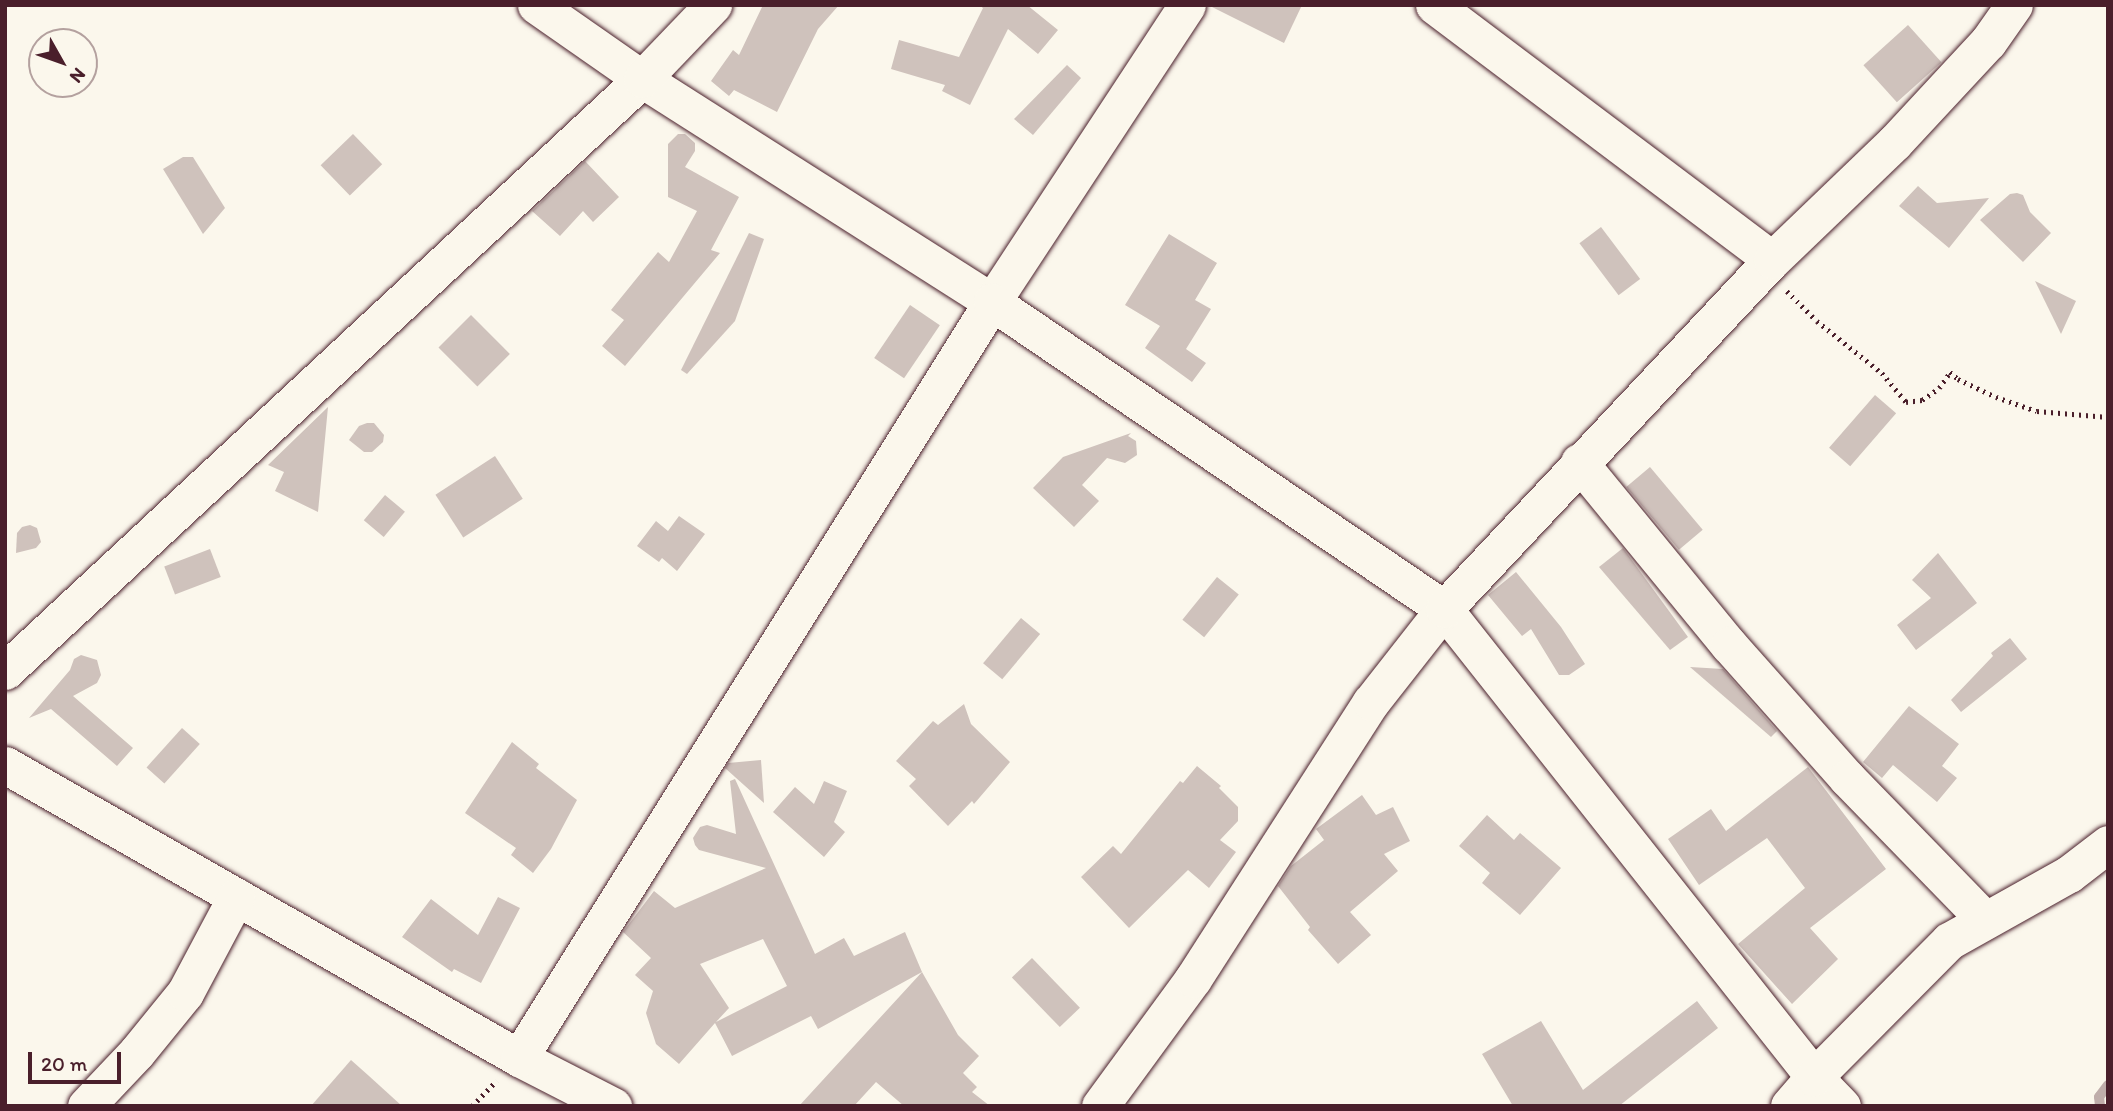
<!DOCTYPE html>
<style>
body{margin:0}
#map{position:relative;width:2113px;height:1111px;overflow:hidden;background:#fbf7ec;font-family:Itim,sans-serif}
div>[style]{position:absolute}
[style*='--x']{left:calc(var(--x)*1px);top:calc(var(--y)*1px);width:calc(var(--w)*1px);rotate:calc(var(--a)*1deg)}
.stream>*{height:10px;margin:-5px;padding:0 5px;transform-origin:5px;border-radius:5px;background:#bfadaa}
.building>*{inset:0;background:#cfc2bc;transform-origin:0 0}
.path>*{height:4.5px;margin-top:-2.25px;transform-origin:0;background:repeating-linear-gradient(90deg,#4a1f2b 0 2px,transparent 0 7px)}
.roads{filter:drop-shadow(0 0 2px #4a1f2b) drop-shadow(0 0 2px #4a1f2b)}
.minor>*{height:37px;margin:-18.5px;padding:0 18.5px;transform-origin:18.5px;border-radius:18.5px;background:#fbf7ec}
span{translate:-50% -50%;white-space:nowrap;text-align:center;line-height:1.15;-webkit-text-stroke:6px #fbf7ec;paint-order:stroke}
.frame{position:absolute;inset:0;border:7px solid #4a1f2b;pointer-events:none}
.north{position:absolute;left:28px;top:28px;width:70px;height:70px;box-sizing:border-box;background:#fbf7ec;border:2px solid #b4a19f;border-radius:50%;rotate:130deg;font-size:19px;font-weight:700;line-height:28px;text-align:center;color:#4a1f2b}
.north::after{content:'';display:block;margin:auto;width:24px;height:32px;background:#4a1f2b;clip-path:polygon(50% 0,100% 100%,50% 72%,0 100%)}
.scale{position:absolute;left:28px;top:1052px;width:93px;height:32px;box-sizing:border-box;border:4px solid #4a1f2b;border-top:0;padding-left:9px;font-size:21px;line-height:24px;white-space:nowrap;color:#4a1f2b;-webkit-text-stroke:5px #fbf7ec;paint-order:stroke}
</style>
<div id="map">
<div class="stream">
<i style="--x:2100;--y:1106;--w:9;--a:-96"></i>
<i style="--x:2099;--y:1097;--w:15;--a:-53"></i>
</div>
<div class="building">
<i style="clip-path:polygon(763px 5px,839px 5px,818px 29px,777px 112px,734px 90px,729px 96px,711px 81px,733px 50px,739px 55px)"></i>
<i style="clip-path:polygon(979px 5px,1027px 5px,1058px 30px,1038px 54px,1008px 29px,970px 105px,942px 91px,945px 85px,891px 69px,899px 40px,959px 57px,983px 8px)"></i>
<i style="clip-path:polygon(1208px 5px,1302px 5px,1284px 43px)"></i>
<i style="left:1908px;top:25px;width:50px;height:60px;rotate:48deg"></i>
<i style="clip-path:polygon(1067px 65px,1081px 78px,1033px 135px,1014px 119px)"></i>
<i style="left:353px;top:134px;width:42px;height:45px;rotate:46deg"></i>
<i style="clip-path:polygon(678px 134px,685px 134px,695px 143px,695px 151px,685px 167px,739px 197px,711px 250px,720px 253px,625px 366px,602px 346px,624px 320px,611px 310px,658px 252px,669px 262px,697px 211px,668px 197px,668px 144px)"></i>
<i style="clip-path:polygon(183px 157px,193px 157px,225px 208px,203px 234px,163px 169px)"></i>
<i style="clip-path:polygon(585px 161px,619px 197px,593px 222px,583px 211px,560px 236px,532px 211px)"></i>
<i style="clip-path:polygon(1918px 186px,1937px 203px,1989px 198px,1949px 248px,1899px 206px)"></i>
<i style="clip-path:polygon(2017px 193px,2023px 195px,2030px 212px,2051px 233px,2023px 262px,1980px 220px,2010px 194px)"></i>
<i style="left:1601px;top:227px;width:65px;height:27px;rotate:53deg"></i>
<i style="clip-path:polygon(749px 233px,764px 239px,735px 321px,687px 374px,681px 370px)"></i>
<i style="clip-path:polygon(1169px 234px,1217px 263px,1195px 300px,1211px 309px,1186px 349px,1206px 363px,1192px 382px,1145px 348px,1160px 326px,1125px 305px)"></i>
<i style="clip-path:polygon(2035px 281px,2076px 301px,2061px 334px)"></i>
<i style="left:910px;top:305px;width:36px;height:64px;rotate:34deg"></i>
<i style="left:471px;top:315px;width:55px;height:46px;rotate:45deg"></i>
<i style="left:1875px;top:395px;width:28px;height:70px;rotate:41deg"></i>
<i style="clip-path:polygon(328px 407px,318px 512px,275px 491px,284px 472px,268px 465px)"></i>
<i style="clip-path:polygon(367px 423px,374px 423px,384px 435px,383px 442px,372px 452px,364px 452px,349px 440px,359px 426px)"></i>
<i style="clip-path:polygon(1131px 433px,1128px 436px,1136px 441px,1137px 455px,1125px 463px,1107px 458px,1082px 485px,1099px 501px,1074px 527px,1033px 488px,1063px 457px)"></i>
<i style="left:495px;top:456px;width:51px;height:71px;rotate:57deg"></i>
<i style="left:1650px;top:467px;width:82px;height:31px;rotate:50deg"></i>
<i style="left:385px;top:495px;width:26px;height:33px;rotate:40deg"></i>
<i style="clip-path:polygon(679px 516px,705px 534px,677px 571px,662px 558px,659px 562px,637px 546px,656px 521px,668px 531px)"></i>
<i style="clip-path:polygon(30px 525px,37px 528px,41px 542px,36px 548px,16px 553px,17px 533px,22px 527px)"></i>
<i style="clip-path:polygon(1623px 548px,1688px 637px,1670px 650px,1599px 567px)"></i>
<i style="left:210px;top:549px;width:30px;height:49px;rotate:69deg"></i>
<i style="clip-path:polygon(1938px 553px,1977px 603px,1916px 650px,1897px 625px,1931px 598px,1912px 580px)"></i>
<i style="clip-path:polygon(1516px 572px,1561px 627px,1585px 664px,1569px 675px,1559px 675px,1531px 629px,1522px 636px,1488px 595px)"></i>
<i style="left:1217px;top:577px;width:28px;height:55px;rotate:39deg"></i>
<i style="left:1021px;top:618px;width:25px;height:59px;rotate:40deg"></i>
<i style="clip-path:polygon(2010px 638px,2027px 659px,1961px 712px,1951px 700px,1993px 656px,1991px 653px)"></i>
<i style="clip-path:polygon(81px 655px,97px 660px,101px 675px,97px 683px,73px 696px,133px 748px,117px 766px,51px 709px,29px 718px,70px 670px,74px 659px)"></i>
<i style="clip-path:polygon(1690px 667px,1723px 669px,1777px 731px,1771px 737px)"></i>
<i style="clip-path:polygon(964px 704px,971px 724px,1010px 762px,974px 804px,972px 801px,948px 826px,909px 786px,916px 779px,896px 761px,933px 721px,938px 725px)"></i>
<i style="clip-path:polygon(1909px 706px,1959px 744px,1942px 766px,1957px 778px,1937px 802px,1893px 765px,1882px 778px,1863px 762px)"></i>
<i style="left:182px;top:728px;width:24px;height:53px;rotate:42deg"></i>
<i style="clip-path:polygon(512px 742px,539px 764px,536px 768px,577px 800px,551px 849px,533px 873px,511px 855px,516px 848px,465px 813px)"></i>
<i style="clip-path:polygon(761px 760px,764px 803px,725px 768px,728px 763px)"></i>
<i style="clip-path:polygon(1197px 766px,1221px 786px,1219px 788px,1238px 807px,1238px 821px,1220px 840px,1236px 852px,1209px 888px,1188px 870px,1129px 928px,1081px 877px,1113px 846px,1121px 854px,1180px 781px,1183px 783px)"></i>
<i style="clip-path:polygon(1808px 767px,1886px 869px,1810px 928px,1838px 959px,1792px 1004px,1738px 944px,1805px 888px,1767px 838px,1699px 885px,1668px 839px,1711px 809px,1726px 831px)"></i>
<i style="clip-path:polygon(evenodd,735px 779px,815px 954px,844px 938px,854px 956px,905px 932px,922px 972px,818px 1029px,811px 1016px,732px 1056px,715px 1023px,679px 1064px,656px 1044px,646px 1013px,653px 991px,635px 975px,651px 958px,623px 932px,654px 891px,675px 908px,766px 868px,699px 850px,695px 845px,693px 838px,700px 827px,707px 825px,736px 834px,730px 781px,735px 779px,763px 939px,787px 986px,716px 1022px,729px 1008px,700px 964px,763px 939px)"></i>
<i style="clip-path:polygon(824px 781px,847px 791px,834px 822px,845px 832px,824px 857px,773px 812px,795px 787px,814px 804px)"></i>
<i style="clip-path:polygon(1362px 795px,1376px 815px,1393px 807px,1410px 841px,1384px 854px,1398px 871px,1350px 912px,1371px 935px,1338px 964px,1308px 930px,1310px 927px,1278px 886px,1291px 866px,1324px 840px,1316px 829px)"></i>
<i style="clip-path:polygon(1487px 815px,1514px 840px,1520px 833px,1561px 868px,1520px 915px,1482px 883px,1490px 873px,1459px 846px)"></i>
<i style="clip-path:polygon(498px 897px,520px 908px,481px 983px,454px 969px,452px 972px,402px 937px,431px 899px,478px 935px)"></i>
<i style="left:1032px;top:958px;width:69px;height:28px;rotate:46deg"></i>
<i style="clip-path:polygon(922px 972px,958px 1035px,979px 1056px,963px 1073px,977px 1087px,972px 1092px,990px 1106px,904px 1106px,876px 1082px,854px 1106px,799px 1106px)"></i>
<i style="clip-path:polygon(1697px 1001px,1718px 1028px,1619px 1106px,1513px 1106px,1482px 1054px,1541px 1021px,1583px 1090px)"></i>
<i style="clip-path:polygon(351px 1060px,369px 1076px,402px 1106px,311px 1106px)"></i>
</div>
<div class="path">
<i style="--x:1787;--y:291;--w:42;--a:45"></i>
<i style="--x:1817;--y:321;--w:83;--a:38.7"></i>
<i style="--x:1882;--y:373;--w:38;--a:50"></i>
<i style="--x:1906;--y:402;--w:16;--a:-7"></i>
<i style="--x:1922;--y:400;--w:21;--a:-35"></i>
<i style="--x:1939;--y:388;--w:19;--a:-55"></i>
<i style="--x:1950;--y:372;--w:11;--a:41"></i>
<i style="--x:1958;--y:379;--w:42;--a:25.3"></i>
<i style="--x:1996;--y:397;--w:43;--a:18.9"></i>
<i style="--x:2037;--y:411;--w:71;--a:4.8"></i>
<i style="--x:472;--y:1106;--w:35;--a:-46"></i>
</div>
<div class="roads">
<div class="minor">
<i style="--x:536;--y:5;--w:129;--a:34.9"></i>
<i style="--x:642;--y:79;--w:415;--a:32.5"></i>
<i style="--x:992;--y:302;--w:355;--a:-56.7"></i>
<i style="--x:1434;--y:5;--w:423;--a:37"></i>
<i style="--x:1579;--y:462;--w:237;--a:50.7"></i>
<i style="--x:1729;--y:645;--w:178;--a:48.4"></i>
<i style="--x:1847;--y:778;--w:198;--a:45.8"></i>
<i style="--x:5;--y:671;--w:870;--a:-42.9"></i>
<i style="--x:642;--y:79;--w:103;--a:-46.2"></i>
<i style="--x:5;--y:765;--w:592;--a:29.68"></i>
<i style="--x:519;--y:1058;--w:106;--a:27.1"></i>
<i style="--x:519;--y:1058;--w:892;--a:-57.97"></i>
<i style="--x:992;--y:302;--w:546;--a:34.18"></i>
<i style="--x:1444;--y:609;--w:597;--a:51.67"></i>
<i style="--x:1814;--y:1077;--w:38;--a:131"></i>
<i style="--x:86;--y:1106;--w:74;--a:-46.6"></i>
<i style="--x:137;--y:1052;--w:76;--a:-50.9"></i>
<i style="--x:185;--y:993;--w:109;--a:-62"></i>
<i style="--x:1100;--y:1106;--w:157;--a:-53.8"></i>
<i style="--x:1193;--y:979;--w:329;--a:-57.3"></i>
<i style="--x:1371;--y:702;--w:118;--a:-51.9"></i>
<i style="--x:1444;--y:609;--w:479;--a:-46.8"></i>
<i style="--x:1772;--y:260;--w:169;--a:-43.8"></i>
<i style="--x:1894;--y:143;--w:138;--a:-47.1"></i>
<i style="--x:1988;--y:42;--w:45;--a:-54.9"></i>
<i style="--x:1842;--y:1106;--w:40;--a:-134"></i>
<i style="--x:1814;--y:1077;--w:192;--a:-45.2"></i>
<i style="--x:1949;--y:941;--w:137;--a:-29.2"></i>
<i style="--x:2069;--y:874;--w:49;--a:-37.6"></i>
</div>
</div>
<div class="frame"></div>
<div class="north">N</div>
<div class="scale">20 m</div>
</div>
